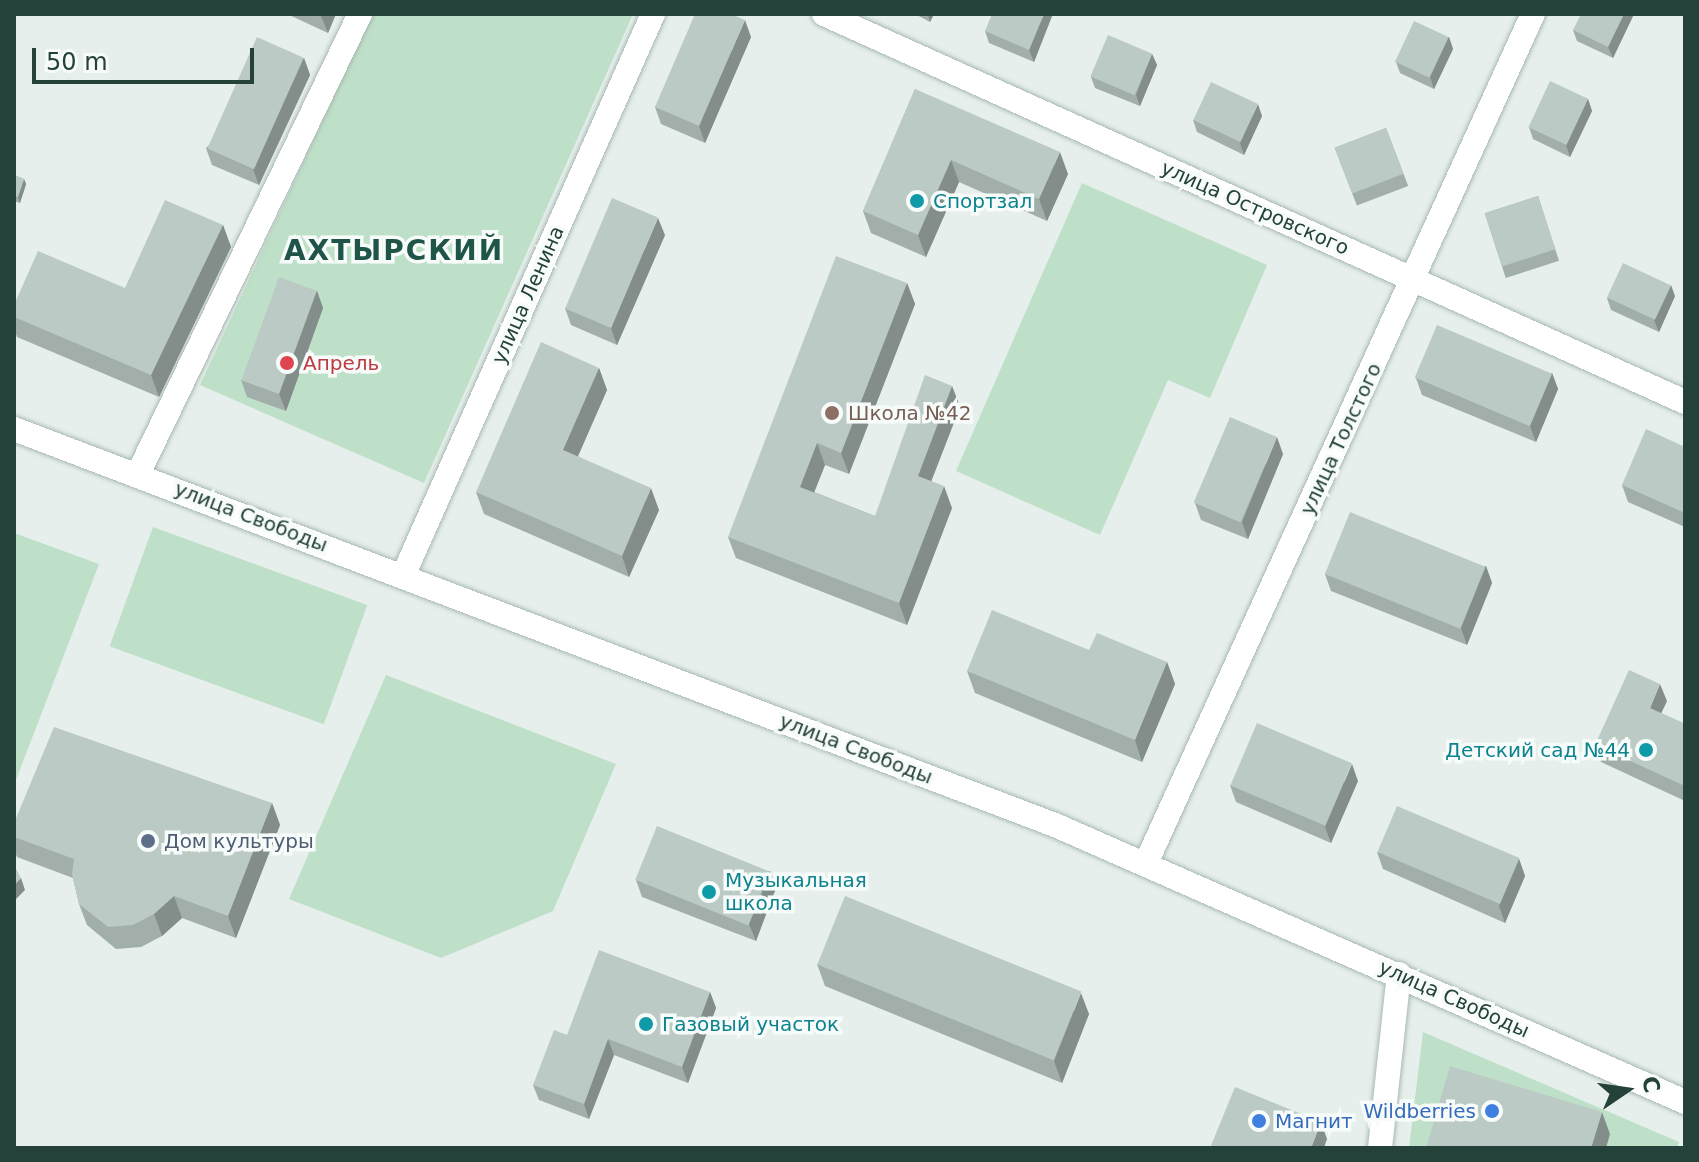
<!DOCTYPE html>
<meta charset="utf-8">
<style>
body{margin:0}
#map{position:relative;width:1699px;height:1162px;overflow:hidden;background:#e6efeb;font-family:"DejaVu Sans",sans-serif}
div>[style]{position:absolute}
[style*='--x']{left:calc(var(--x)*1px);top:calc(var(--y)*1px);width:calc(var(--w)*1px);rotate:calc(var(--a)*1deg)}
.green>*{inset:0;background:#bfe0c8;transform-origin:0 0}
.roads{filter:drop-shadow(0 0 2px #a8b8b2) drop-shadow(0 0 2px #a8b8b2)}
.minor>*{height:24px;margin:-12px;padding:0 12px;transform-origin:12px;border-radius:12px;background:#fff}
.tertiary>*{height:24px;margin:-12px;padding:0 12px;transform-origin:12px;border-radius:12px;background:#fff}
.wall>*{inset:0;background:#a1aea9;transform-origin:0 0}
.shaded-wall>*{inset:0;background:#838d89}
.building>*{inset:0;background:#bbcac4;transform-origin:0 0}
.dots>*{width:22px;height:22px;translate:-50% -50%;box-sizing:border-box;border:4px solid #f7fbf9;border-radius:50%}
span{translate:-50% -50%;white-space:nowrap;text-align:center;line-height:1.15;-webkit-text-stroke:7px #f7fbf9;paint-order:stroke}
.culture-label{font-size:20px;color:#0d838f}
.left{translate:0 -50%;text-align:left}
.right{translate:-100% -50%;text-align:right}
.street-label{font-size:20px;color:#24423a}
.health-label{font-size:20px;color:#be3a42}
.education-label{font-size:20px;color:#785e54}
.service-label{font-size:20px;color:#4e5e75}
.shop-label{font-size:20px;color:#366cbe}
.district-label{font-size:28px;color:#1f5548;font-weight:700;letter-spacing:2px}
.frame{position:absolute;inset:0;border:16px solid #24423a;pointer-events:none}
.north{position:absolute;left:1587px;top:1050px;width:80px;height:80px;-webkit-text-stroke:6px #f7fbf9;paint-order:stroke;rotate:77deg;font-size:22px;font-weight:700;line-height:32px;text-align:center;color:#24423a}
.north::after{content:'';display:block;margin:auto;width:28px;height:36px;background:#24423a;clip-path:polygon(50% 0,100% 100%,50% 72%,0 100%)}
.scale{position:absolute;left:32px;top:48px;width:222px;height:36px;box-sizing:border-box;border:4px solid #24423a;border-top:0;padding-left:10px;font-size:24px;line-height:28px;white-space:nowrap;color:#24423a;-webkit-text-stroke:6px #f7fbf9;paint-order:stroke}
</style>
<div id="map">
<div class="green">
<i style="clip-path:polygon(372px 14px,633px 14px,424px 483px,200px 385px)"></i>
<i style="clip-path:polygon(1082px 183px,1267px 265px,1210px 398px,1168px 380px,1100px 535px,956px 471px)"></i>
<i style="left:153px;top:527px;width:228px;height:127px;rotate:20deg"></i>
<i style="clip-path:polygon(14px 533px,99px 564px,14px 785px)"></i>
<i style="clip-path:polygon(386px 675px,616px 764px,553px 911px,441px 958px,289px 899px)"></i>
<i style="clip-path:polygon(1423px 1032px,1679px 1142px,1677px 1148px,1409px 1148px)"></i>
</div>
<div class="roads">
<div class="minor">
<i style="--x:824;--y:14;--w:944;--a:24.26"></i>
<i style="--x:138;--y:474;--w:511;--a:-64.24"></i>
<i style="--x:403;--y:576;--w:615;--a:-66.02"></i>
<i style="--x:1146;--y:863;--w:933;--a:-65.5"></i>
<i style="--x:1380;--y:1148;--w:175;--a:-83.8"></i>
</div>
<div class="tertiary">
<i style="--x:14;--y:429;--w:1114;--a:20.83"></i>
<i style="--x:1055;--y:825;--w:688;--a:23.73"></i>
</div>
</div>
<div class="wall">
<i style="clip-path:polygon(287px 14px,336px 14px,328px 33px)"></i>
<i style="clip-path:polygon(915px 14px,934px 14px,930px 22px)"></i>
<i style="clip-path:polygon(1634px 14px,1613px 58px,1577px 41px,1573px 30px)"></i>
<i style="clip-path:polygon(1052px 16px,1034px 62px,989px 43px,985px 31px)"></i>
<i style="clip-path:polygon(751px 37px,705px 143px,661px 124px,655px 107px)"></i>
<i style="clip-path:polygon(1449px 37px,1453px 49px,1434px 89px,1400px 73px,1396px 62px)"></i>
<i style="clip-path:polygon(1152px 54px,1157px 65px,1140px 106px,1095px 88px,1091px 77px)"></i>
<i style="clip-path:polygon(304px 58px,310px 75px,259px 185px,212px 165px,206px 148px)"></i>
<i style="clip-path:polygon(915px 89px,1068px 174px,1047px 221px,959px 182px,926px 257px,871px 233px,863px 211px)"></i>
<i style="clip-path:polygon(1588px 99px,1592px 111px,1570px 157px,1533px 139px,1529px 127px)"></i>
<i style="clip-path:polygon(1262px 116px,1244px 155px,1197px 132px,1193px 120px)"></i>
<i style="left:1386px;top:128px;width:62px;height:55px;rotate:69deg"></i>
<i style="clip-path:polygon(14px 175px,24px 179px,26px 184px,20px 203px,14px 201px)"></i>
<i style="left:1538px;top:196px;width:68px;height:56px;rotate:72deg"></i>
<i style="clip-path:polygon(223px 225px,231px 247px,159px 397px,17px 337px,14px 328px,14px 305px,125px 288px)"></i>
<i style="clip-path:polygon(665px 235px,617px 345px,571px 325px,565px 308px)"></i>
<i style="clip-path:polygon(907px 283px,915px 304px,849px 474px,825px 465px,814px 492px,875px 516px,952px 386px,960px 407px,931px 482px,952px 508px,907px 625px,736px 558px,728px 537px)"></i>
<i style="clip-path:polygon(317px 291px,323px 308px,286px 411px,247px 397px,241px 380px)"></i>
<i style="clip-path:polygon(1675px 296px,1659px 332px,1611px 310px,1607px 298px)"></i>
<i style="clip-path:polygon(599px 368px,607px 390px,578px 456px,659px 510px,629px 577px,484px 514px,476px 492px)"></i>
<i style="clip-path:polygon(1552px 373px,1558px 389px,1536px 442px,1422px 395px,1416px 378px)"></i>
<i style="clip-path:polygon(1685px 447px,1685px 527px,1628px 502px,1622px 485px)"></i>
<i style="clip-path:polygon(1283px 454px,1248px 539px,1201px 520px,1195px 503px)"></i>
<i style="clip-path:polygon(1486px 566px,1492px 583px,1467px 645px,1331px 591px,1325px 574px)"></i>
<i style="clip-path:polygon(1089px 650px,1167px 662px,1175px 684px,1142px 762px,975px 693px,967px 671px)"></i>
<i style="clip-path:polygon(1667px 701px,1661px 713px,1685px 724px,1685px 801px,1601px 762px,1595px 745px)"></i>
<i style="clip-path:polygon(1358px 781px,1331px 843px,1236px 802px,1230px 785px)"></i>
<i style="clip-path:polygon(272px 803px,280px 825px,236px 938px,182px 918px,162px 936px,141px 947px,116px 949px,87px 925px,79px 904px,73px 878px,17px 857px,14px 850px,14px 823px)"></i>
<i style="clip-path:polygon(1377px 852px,1519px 859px,1525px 876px,1505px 923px,1383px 869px)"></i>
<i style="clip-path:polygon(770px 871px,776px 888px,756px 941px,642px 897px,636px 880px)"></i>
<i style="clip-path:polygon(817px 964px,1089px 1014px,1062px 1083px,825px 986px)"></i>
<i style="clip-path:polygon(710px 992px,716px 1008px,688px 1083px,614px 1055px,589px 1119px,539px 1100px,533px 1085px,567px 1035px)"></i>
</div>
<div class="shaded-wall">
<i style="clip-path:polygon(322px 14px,336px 14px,328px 33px,321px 16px)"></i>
<i style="clip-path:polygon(928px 14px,934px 14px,930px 22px)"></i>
<i style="clip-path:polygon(1044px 14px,1052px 14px,1052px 16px,1034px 62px,1029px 50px)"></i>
<i style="clip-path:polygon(1624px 14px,1634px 14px,1613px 58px,1608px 47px)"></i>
<i style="clip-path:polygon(745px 20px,751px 37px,705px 143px,699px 126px)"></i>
<i style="clip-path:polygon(1449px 37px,1453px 49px,1434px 89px,1430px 77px)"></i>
<i style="clip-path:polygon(1152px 54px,1157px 65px,1140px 106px,1136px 95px)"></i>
<i style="clip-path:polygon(304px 58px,310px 75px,259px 185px,253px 169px)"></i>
<i style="clip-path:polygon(1588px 99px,1592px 111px,1570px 157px,1566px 145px)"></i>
<i style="clip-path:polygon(1258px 104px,1262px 116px,1244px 155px,1240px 143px)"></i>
<i style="clip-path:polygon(1060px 152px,1068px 174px,1047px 221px,1039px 199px)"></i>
<i style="clip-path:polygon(951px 160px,959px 182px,926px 257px,918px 235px)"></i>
<i style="clip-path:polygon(24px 179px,26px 184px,20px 203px,18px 197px)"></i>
<i style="clip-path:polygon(658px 218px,665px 235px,617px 345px,611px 328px)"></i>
<i style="clip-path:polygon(223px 225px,231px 247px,159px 397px,151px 375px)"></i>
<i style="clip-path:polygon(907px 283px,915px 304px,849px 474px,841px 453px)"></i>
<i style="clip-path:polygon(1671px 285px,1675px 296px,1659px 332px,1654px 320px)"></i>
<i style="clip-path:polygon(317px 291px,323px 308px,286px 411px,279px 394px)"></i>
<i style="clip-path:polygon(599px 368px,607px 390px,571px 472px,563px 450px)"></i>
<i style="clip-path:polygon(1552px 373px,1558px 389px,1536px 442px,1530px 426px)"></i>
<i style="clip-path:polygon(952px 386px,960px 407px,925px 497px,918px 476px)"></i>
<i style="clip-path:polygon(1277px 437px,1283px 454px,1248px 539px,1242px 522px)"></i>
<i style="clip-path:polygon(817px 443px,825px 465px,808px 508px,800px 487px)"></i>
<i style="clip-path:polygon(944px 486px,952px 508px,907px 625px,899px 603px)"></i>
<i style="clip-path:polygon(651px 488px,659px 510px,629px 577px,622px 556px)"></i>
<i style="clip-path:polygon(1486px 566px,1492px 583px,1467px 645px,1461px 628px)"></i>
<i style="clip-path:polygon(1167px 662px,1175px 684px,1142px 762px,1135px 740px)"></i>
<i style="clip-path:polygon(1660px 684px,1667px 701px,1656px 724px,1650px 708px)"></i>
<i style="clip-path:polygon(1352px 764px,1358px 781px,1331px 843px,1325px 827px)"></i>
<i style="clip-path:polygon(272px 803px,280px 825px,236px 938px,228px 916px)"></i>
<i style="clip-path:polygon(1519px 859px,1525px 876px,1505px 923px,1499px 906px)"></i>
<i style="clip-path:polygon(770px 871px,776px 888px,756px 941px,749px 924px)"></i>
<i style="clip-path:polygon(21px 878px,25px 890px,14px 901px,14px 885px)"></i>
<i style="clip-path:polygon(174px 896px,182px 918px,162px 936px,154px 914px)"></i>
<i style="clip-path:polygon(710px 992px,716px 1008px,688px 1083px,682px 1067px)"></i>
<i style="clip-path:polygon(1081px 993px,1089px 1014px,1062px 1083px,1054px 1061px)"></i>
<i style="clip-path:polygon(608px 1039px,614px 1055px,589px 1119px,584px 1104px)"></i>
<i style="clip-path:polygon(1602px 1112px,1610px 1134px,1606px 1148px,1591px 1148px)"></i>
<i style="clip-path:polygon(1321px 1122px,1327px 1139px,1324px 1148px,1311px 1148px)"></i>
</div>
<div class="building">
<i style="clip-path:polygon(695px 14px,731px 14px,745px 20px,699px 126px,655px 107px)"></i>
<i style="clip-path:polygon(992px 14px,1044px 14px,1029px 50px,985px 31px)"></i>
<i style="clip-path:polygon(1581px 14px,1624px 14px,1608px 47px,1573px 30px)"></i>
<i style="left:1414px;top:21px;width:38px;height:45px;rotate:25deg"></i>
<i style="left:1108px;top:35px;width:48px;height:45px;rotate:23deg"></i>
<i style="left:257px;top:37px;width:51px;height:122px;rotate:24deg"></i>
<i style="left:1550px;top:81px;width:42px;height:51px;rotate:25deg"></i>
<i style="left:1211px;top:82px;width:52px;height:42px;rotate:25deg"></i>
<i style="clip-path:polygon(915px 89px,1060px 152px,1039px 199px,951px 160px,918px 235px,863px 211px)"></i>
<i style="left:1386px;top:128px;width:49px;height:55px;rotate:69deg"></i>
<i style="clip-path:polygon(14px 175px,24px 179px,18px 197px,14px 196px)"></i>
<i style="left:1538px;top:196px;width:56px;height:56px;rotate:72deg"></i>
<i style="left:612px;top:198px;width:50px;height:120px;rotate:23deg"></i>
<i style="clip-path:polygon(165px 200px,223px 225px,151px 375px,14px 317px,14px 305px,38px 251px,125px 288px)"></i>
<i style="clip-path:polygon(836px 256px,907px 283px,841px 453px,817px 443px,800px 487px,875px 516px,925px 375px,952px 386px,918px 476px,944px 486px,899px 603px,728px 537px)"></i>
<i style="left:1623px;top:263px;width:53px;height:38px;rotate:25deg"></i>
<i style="left:279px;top:277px;width:40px;height:110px;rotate:20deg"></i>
<i style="left:1437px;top:325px;width:125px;height:57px;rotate:23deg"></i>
<i style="clip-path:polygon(541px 342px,599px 368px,563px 450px,651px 488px,622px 556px,476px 492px)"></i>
<i style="left:1230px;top:417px;width:51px;height:93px;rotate:23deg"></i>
<i style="clip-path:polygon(1646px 429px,1685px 447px,1685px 513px,1622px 485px)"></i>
<i style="left:1350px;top:512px;width:146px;height:67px;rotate:22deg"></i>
<i style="clip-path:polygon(992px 610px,1089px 650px,1097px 633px,1167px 662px,1135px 740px,967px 671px)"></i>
<i style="clip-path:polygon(1629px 670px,1660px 684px,1650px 708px,1685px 724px,1685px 786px,1595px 745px)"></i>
<i style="left:1257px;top:723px;width:103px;height:68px;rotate:23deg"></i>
<i style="clip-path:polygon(54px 727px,272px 803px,228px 916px,174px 896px,154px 914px,133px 925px,108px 927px,79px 904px,72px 874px,74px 859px,14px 837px,14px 823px)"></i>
<i style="left:1397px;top:806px;width:133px;height:50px;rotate:23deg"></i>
<i style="left:657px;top:826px;width:122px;height:58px;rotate:22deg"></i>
<i style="clip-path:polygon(14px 865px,21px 878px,14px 885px)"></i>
<i style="left:845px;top:896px;width:255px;height:74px;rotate:22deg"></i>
<i style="clip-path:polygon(599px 950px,710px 992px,682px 1067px,608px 1039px,584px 1104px,533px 1085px,554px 1030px,567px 1035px)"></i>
<i style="clip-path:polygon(1450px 1066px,1602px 1112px,1591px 1148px,1426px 1148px)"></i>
<i style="clip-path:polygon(1235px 1087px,1321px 1122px,1311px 1148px,1210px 1148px)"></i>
</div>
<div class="dots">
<i style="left:917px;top:201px;background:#0f9aa8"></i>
<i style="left:287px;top:363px;background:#e0444e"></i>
<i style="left:832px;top:413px;background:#8d6e63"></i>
<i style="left:1646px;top:750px;background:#0f9aa8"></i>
<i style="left:148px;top:841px;background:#5c6f8a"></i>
<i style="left:709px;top:892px;background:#0f9aa8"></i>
<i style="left:646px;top:1024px;background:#0f9aa8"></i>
<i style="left:1492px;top:1111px;background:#3f7fe0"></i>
<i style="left:1259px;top:1121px;background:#3f7fe0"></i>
</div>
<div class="culture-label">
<span class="left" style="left:933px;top:201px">Спортзал</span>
<span class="right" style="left:1630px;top:750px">Детский сад №44</span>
<span class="left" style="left:725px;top:892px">Музыкальная<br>школа</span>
<span class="left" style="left:662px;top:1024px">Газовый участок</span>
</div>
<div class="street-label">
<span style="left:1255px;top:208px;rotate:24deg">улица Островского</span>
<span style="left:528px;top:295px;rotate:-66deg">улица Ленина</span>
<span style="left:1341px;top:439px;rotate:-65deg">улица Толстого</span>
<span style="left:251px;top:517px;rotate:21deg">улица Свободы</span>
<span style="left:856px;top:749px;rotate:21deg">улица Свободы</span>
<span style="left:1454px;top:999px;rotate:24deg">улица Свободы</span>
</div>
<div class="health-label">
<span class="left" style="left:303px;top:363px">Апрель</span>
</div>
<div class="education-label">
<span class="left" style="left:848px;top:413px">Школа №42</span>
</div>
<div class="service-label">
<span class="left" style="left:164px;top:841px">Дом культуры</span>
</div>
<div class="shop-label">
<span class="right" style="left:1476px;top:1111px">Wildberries</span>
<span class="left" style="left:1275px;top:1121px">Магнит</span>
</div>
<div class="district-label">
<span style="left:394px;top:251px">АХТЫРСКИЙ</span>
</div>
<div class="frame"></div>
<div class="north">С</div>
<div class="scale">50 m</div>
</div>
